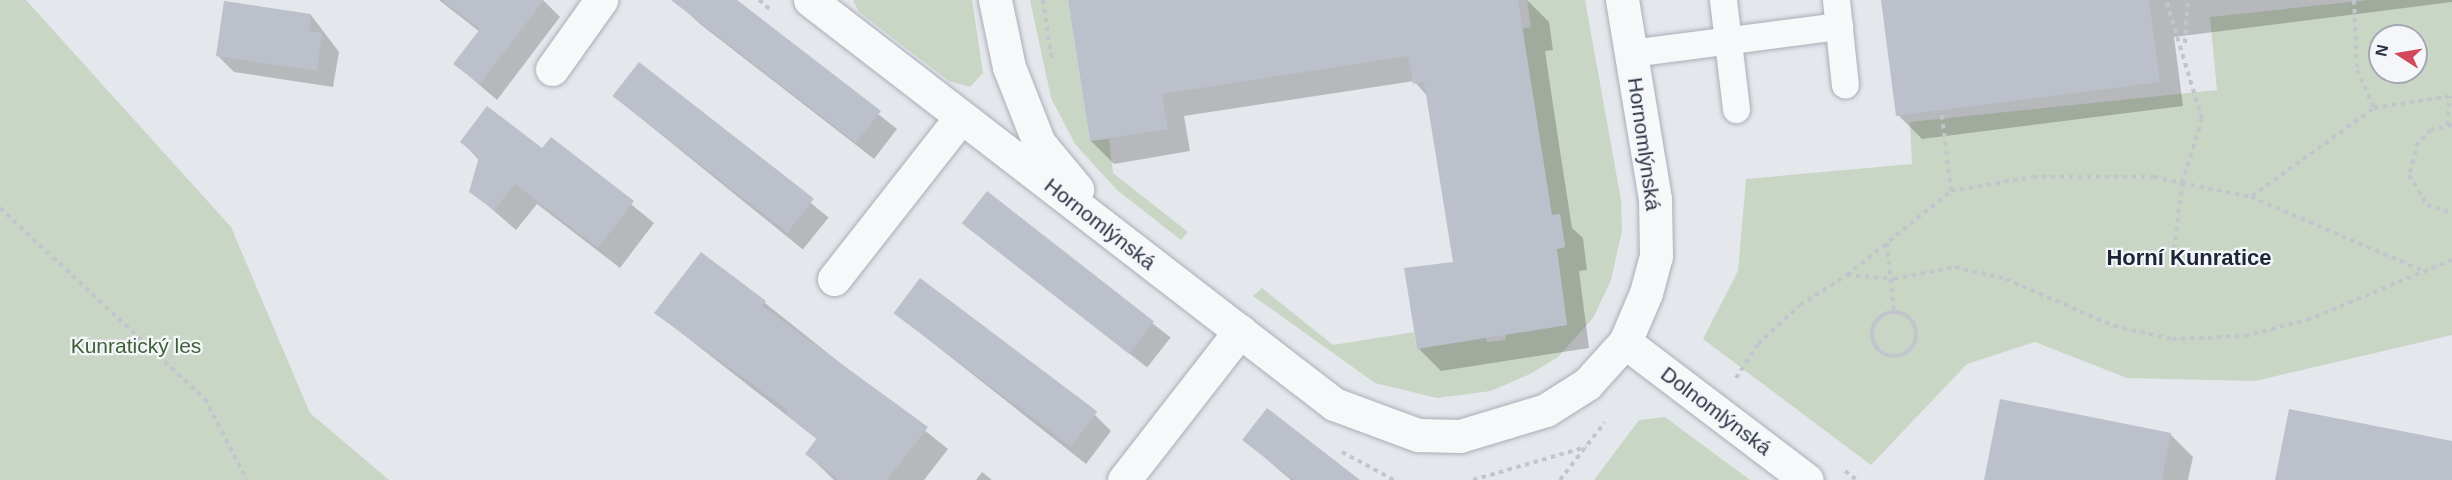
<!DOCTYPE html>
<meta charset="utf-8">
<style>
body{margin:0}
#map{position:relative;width:2452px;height:480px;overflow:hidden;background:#e4e7ec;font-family:Helvetica,sans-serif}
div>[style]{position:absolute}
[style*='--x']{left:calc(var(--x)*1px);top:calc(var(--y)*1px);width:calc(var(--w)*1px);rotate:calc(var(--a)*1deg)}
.green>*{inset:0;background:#c9d6c5}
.shadow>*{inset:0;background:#0003;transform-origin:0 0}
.building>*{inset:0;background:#bbc0ca;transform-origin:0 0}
.path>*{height:4px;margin-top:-2px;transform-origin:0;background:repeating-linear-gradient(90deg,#c2c5cb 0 4.5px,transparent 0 9px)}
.path>.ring{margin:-2px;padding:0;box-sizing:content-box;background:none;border:4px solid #c2c5cb;border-radius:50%}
.roads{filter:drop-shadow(0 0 2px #a9aeb7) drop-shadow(0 0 2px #a9aeb7)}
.lane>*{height:27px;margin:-13.5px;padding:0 13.5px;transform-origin:13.5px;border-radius:13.5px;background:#f7f8fa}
.street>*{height:33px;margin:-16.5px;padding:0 16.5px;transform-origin:16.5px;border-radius:16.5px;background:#f7f8fa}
span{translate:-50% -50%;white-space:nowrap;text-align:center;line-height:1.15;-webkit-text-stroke:4.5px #f4f6f9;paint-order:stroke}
.street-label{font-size:21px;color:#2b3445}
.park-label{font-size:21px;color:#3f6138}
.neighbourhood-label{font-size:22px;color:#1d2536;font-weight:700}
.north{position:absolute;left:2368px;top:24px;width:60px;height:60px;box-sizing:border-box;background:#f4f6f9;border:2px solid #a4a8b1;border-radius:50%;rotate:282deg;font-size:16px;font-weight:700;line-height:24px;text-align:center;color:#2b3445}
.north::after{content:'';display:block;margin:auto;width:21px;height:27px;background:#d1495b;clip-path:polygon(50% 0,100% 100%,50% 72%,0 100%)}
</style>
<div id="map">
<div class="green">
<i style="clip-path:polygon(0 0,26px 0,231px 227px,310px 413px,389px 480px,0 480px)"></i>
<i style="clip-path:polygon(853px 0,972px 0,983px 73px,970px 87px,949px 81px,859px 12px)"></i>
<i style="clip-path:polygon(1030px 0,1068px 0,1090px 141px,1109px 139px,1113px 173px,1188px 232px,1181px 240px,1117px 190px,1075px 144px,1051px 98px)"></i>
<i style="clip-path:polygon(1527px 0,1585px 0,1621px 200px,1622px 231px,1611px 280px,1593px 318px,1558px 357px,1530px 374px,1491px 391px,1437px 398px,1375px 383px,1253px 296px,1262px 288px,1333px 345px,1414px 332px,1417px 349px,1485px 336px,1487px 342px,1505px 340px,1506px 334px,1567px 325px,1555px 263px,1557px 249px,1565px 247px,1560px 214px,1552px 215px,1546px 203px,1519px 30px,1531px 27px)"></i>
<i style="clip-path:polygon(evenodd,2369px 0,2452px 0,2452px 335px,2255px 381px,2127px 378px,2035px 342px,1967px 364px,1871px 465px,1703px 339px,1738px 271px,1746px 179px,1912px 164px,1910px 122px,2217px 90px,2210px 17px,2369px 0,2380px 36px,2416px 36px,2416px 72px,2380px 72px,2380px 36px)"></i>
<i style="clip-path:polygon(1665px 417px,1750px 480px,1594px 480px,1639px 420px)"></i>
</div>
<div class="shadow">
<i style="clip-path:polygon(439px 0,543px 0,560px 17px,497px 100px,455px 64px,480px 32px)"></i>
<i style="clip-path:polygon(689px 0,735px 0,897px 129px,874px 159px,700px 24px,683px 8px)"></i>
<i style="clip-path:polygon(1069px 0,1527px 0,1549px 22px,1553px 50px,1545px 51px,1560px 151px,1572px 228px,1583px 238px,1587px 270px,1579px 271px,1589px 348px,1441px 371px,1418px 348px,1455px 263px,1428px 97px,1414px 81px,1184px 116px,1190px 151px,1114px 164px,1091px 141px)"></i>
<i style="clip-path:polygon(1883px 0,2452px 0,2452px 2px,2174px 37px,2183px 106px,1922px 139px,1898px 115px)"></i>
<i style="clip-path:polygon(311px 15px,339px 52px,333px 87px,234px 72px,217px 55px)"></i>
<i style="left:639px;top:64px;width:244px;height:41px;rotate:39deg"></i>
<i style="clip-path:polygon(551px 139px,654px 223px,620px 268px,537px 204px,516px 230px,471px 191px,479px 160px,462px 142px,543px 150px)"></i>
<i style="left:987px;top:194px;width:233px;height:38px;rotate:38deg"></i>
<i style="clip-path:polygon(765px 303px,948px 449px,924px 480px,834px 480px,807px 454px,818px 440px,656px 313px)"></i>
<i style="clip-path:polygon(895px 313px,1095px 415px,1111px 431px,1086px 464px)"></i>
<i style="clip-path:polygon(2170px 434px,2193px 457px,2188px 480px,1986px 480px)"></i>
<i style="clip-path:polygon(1244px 440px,1357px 480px,1291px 480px)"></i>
<i style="clip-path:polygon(982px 472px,992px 480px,976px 480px)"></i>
</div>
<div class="building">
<i style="clip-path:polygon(442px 0,544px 0,480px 84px,453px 64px,480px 29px)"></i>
<i style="clip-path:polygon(671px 0,737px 0,881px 111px,856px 143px)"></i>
<i style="clip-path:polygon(1068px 0,1518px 0,1552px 215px,1560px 214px,1565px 247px,1557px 249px,1567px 325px,1417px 349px,1404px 268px,1453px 262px,1424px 82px,1413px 84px,1408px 56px,1162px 94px,1168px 129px,1090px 141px)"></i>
<i style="clip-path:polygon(1881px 0,2149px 0,2160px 82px,1896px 116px)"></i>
<i style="clip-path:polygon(224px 1px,311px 14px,309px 31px,322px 33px,317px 71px,216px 56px)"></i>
<i style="left:639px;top:62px;width:222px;height:43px;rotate:38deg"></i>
<i style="clip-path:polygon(487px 106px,542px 148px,551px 137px,634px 201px,598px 248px,515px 184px,494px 210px,469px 192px,479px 157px,460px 142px)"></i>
<i style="left:987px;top:191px;width:212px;height:41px;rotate:38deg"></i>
<i style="clip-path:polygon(701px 252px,766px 301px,762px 306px,928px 427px,887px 480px,839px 480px,805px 454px,817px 438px,785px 414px,788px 410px,654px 313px)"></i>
<i style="left:920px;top:278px;width:222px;height:44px;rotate:37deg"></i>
<i style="clip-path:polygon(2000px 399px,2171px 433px,2162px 480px,1984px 480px)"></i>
<i style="clip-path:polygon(1267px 408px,1360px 480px,1294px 480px,1242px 440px)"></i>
<i style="clip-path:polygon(2289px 409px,2452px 441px,2452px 480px,2275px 480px)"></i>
</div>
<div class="path">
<i style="--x:759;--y:0;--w:17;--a:40"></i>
<i style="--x:1043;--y:0;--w:63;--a:81.7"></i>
<i style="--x:2354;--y:0;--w:70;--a:87.5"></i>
<i style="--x:2357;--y:70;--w:42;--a:65.9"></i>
<i style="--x:2374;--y:108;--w:79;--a:-8.7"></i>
<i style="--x:2185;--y:43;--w:43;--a:-86"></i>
<i style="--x:2447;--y:125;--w:29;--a:-84"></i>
<i style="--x:2452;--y:125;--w:22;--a:167"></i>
<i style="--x:2431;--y:130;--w:18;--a:137"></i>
<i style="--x:2418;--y:142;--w:34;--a:105"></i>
<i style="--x:2409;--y:175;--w:35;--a:59"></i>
<i style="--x:2427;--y:205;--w:26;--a:18"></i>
<i style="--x:1951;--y:191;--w:83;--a:-9.7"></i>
<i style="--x:2033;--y:177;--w:121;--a:0"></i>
<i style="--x:2154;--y:177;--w:29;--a:12"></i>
<i style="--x:2182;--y:183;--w:67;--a:-72.6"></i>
<i style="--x:2202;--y:119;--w:124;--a:-106.8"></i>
<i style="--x:2252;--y:196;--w:150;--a:-35.8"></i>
<i style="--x:0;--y:208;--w:280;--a:43"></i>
<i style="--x:205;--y:399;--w:91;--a:62.6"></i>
<i style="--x:1887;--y:243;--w:69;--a:84.2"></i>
<i style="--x:2174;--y:249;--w:66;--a:-83.1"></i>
<i style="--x:2182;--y:183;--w:70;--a:11.5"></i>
<i style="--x:2251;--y:197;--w:185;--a:23.2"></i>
<i style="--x:1847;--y:275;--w:47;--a:4.9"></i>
<i style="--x:1894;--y:279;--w:62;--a:-11.1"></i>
<i style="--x:1955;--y:267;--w:52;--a:13.2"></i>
<i style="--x:2006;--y:279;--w:118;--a:23.5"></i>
<i style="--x:2114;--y:326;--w:59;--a:12.6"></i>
<i style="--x:2172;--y:339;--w:73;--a:-2.4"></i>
<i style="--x:2245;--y:336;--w:64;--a:-14.5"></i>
<i style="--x:2307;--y:320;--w:157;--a:-22.5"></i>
<i class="ring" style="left:1872px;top:312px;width:40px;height:40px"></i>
<i style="--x:1736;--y:378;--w:40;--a:-57.1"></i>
<i style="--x:1758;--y:344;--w:57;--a:-42.9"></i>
<i style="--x:1800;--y:305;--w:56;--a:-32.6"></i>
<i style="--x:1847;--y:275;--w:134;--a:-38.9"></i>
<i style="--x:1951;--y:191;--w:77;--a:-96.8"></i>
<i style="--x:1342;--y:452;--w:59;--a:28.3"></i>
<i style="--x:1845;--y:471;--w:15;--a:37"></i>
<i style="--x:1473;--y:480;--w:118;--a:-16.3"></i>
<i style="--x:1560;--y:480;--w:73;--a:-52.2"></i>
</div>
<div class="roads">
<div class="lane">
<i style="--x:1723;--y:0;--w:110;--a:83.2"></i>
<i style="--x:1836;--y:0;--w:85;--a:84"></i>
<i style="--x:1631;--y:53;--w:210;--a:-7.4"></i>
</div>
<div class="street">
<i style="--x:810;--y:0;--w:662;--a:37.63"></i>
<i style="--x:1334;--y:404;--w:90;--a:20.3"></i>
<i style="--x:1418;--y:435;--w:42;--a:1.4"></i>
<i style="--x:1460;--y:436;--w:90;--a:-16.8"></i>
<i style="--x:1546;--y:410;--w:49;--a:-32.4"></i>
<i style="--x:1587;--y:384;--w:57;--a:-47.9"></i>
<i style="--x:1625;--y:342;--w:53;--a:-66.8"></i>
<i style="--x:1646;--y:293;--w:38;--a:-75"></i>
<i style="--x:1656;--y:256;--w:57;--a:-91"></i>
<i style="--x:1655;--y:199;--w:202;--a:-99.4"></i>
<i style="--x:995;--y:0;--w:68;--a:78.2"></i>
<i style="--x:1009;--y:67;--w:82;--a:68.5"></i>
<i style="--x:1039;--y:143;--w:60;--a:50.4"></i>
<i style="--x:552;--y:69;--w:85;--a:-54.6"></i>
<i style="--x:834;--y:279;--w:206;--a:-51.9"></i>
<i style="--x:1625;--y:342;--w:228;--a:37.2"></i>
<i style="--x:1124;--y:480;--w:189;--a:-52.1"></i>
</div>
</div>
<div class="street-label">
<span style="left:1644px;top:144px;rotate:82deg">Hornomlýnská</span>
<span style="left:1100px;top:224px;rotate:38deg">Hornomlýnská</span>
<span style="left:1716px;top:411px;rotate:37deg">Dolnomlýnská</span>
</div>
<div class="park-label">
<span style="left:136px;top:346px">Kunratický les</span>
</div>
<div class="neighbourhood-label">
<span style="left:2189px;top:258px">Horní Kunratice</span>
</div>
<div class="north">N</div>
</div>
